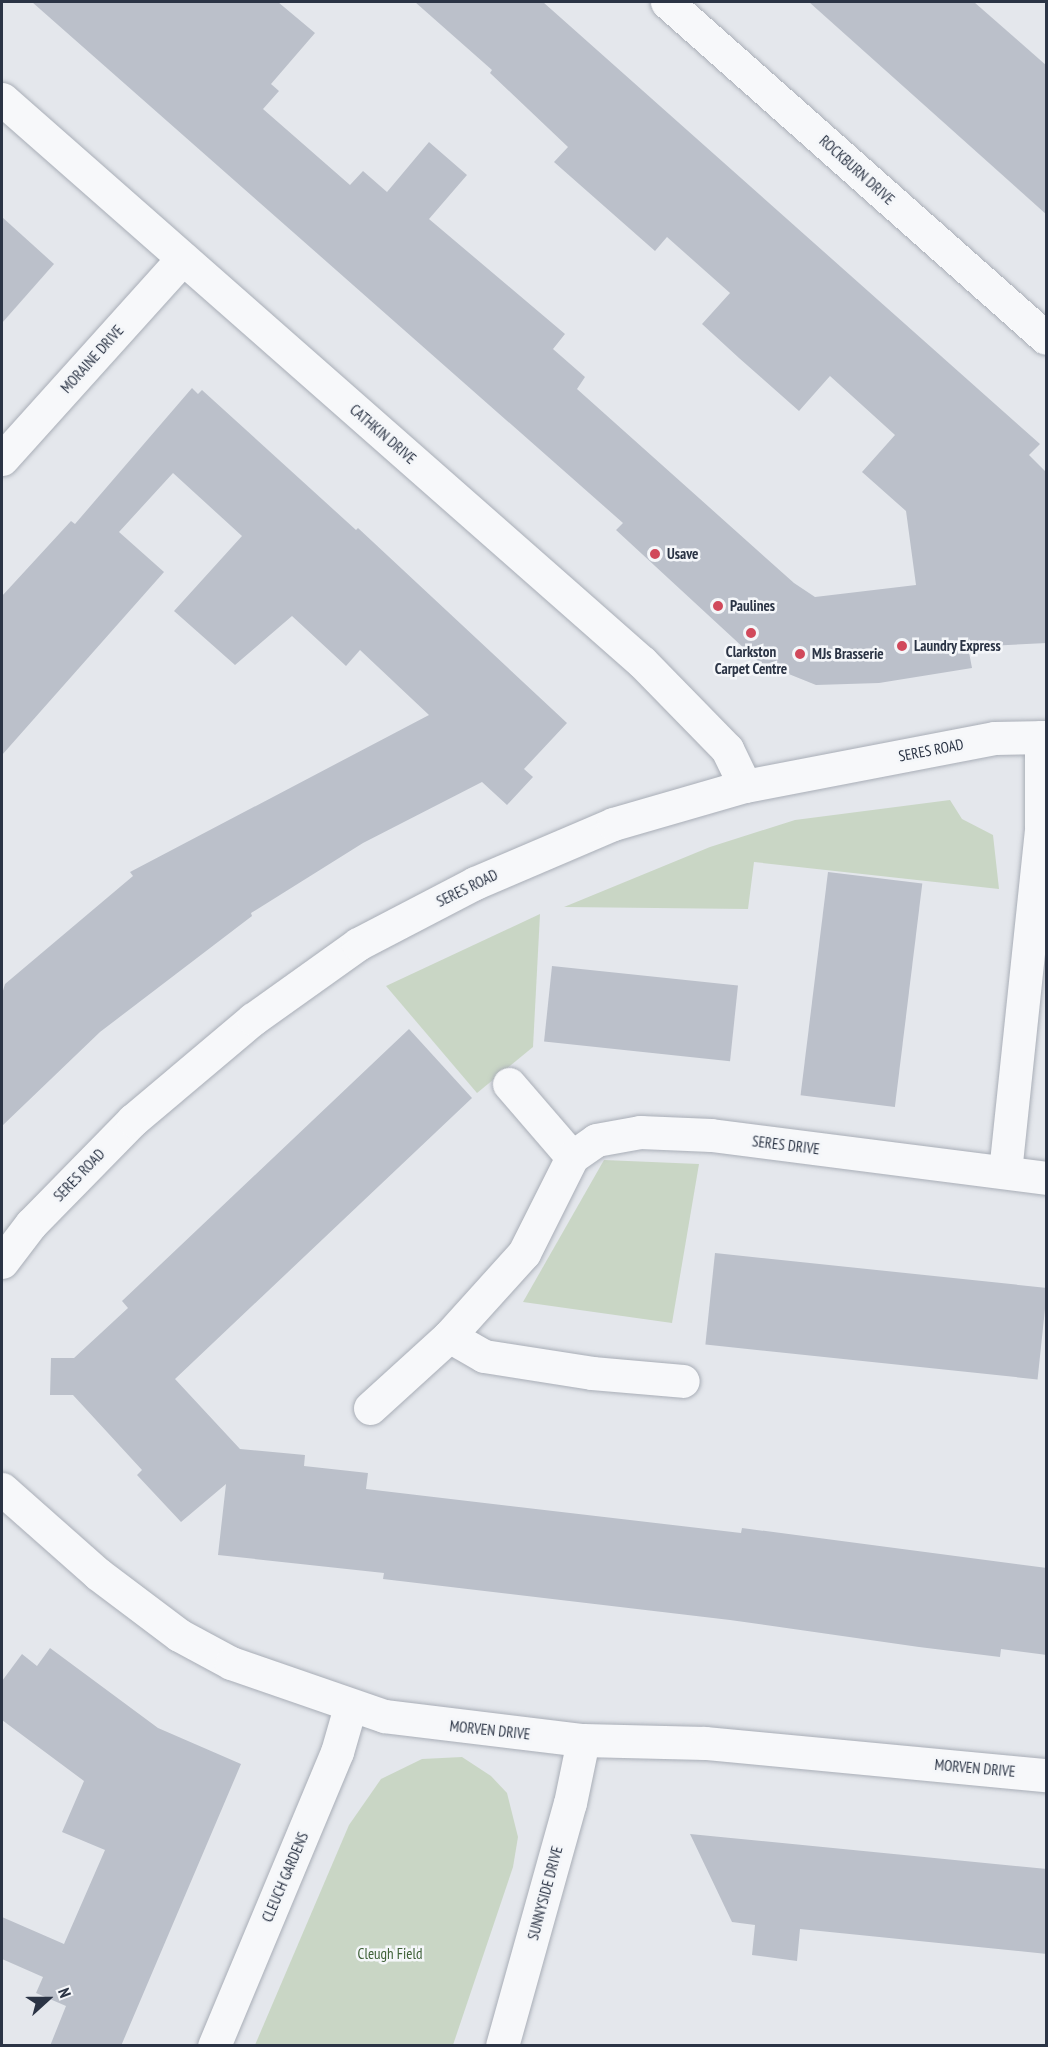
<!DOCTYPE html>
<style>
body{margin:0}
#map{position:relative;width:1048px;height:2047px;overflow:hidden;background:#e4e7ec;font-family:"PT Sans Narrow",sans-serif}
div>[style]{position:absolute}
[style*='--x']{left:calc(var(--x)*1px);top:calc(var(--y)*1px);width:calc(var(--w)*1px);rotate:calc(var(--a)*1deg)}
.green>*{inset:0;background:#c9d6c5}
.building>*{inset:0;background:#bbc0ca;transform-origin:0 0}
.roads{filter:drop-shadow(0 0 2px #a9aeb7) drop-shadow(0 0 2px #a9aeb7)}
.minor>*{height:33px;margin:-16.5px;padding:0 16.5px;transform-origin:16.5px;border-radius:16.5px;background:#f7f8fa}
.tertiary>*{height:33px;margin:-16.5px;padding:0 16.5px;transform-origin:16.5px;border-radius:16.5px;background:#f7f8fa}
.dots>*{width:16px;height:16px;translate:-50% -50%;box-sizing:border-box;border:3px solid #f4f6f9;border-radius:50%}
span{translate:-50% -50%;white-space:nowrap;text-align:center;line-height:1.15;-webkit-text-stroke:5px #f4f6f9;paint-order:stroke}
.street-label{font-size:15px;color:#2b3445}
.poi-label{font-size:15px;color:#2b3445;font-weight:700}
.left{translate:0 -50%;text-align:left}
.park-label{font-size:15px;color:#3f6138}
.frame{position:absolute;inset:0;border:3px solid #2b3445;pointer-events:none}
.north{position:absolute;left:18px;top:1969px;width:60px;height:60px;-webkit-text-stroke:4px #f4f6f9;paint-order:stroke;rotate:69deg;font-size:16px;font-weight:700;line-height:24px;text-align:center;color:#2b3445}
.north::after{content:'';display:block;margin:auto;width:21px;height:27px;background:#2b3445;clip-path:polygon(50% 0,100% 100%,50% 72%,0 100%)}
</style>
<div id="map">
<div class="green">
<i style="clip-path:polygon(950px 800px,962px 819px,993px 835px,999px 889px,754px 862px,748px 909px,564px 907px,710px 847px,795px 820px)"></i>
<i style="clip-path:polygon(540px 914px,533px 1047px,477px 1093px,386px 986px)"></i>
<i style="clip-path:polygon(604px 1160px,699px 1164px,672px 1323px,523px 1302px)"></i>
<i style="clip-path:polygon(462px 1757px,491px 1776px,507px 1793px,518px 1837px,513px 1867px,453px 2045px,255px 2045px,349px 1825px,381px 1779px,422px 1759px)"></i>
</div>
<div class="building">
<i style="clip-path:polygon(32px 2px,278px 2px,315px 33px,271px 84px,279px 91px,263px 109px,350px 185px,363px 171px,387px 192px,429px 142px,467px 175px,429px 219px,565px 334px,553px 349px,585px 377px,577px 389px,794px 583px,815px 597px,916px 585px,906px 511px,862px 472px,895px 435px,830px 376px,799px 411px,739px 358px,702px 324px,730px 293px,667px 237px,655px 251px,554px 162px,568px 147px,490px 73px,492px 70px,415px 2px,543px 2px,1040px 444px,1029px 455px,1047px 473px,1047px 643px,968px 647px,972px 668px,879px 683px,816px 685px,759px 662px,616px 530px,623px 523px)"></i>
<i style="clip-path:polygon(809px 2px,974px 2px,1047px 66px,1047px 215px)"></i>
<i style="clip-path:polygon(2px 217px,54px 264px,2px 323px)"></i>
<i style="clip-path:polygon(192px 388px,198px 394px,202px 390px,356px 530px,358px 528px,567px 723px,524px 769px,533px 777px,507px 805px,482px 782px,363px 843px,251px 913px,252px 916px,100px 1032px,2px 1126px,2px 994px,5px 984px,133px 876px,130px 872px,429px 715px,360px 650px,346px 666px,292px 616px,235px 665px,174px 611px,242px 536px,173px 473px,119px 532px,164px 572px,2px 755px,2px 596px,71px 521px,75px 524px)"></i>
<i style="left:828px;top:872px;width:95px;height:225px;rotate:7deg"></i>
<i style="left:552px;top:966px;width:187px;height:76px;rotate:6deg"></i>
<i style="clip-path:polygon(409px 1029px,472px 1098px,175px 1379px,240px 1449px,305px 1455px,304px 1466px,368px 1473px,366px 1489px,741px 1533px,742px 1528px,1047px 1568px,1047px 1655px,1001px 1649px,1000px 1657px,919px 1647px,730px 1620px,383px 1579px,384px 1573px,218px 1555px,226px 1484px,181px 1522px,137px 1475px,142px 1470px,73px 1395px,50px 1395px,51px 1358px,74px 1358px,128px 1308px,122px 1301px)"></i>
<i style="left:715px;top:1253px;width:334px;height:92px;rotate:6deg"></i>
<i style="clip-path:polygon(50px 1648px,158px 1728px,241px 1764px,121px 2046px,50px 2046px,66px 2006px,36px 1993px,43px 1977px,2px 1959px,2px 1917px,64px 1944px,105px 1850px,62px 1832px,84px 1781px,2px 1720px,2px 1681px,22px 1654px,37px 1666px)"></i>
<i style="clip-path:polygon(690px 1834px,1047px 1869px,1047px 1954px,800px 1929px,797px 1961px,752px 1955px,755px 1925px,732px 1922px)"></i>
</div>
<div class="roads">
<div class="minor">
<i style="--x:667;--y:2;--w:506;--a:41.56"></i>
<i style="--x:2;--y:99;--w:852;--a:41.34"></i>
<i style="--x:642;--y:662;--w:122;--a:45.7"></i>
<i style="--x:727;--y:749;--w:41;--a:64.1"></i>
<i style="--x:2;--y:459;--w:270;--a:-48"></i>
<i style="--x:509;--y:1084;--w:96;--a:49.2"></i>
<i style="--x:1005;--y:1172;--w:347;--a:-84"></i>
<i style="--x:1041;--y:827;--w:90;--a:-90"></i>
<i style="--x:449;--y:1336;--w:40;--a:29.7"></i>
<i style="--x:484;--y:1356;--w:109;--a:8.9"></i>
<i style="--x:592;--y:1373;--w:91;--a:5"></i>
<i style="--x:370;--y:1408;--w:107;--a:-42.3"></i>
<i style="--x:449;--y:1336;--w:112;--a:-47.9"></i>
<i style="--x:524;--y:1253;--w:107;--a:-63.4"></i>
<i style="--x:572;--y:1157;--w:29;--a:-35"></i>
<i style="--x:596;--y:1140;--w:45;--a:-10.3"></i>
<i style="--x:640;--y:1132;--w:71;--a:2.4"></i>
<i style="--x:711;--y:1135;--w:338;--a:7.3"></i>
<i style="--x:2;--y:1489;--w:128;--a:41.5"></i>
<i style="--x:98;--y:1574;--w:101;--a:37"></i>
<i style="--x:179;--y:1635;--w:59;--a:28.3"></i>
<i style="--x:231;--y:1663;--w:162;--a:19.1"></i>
<i style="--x:384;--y:1716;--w:200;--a:6.9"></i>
<i style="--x:583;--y:1740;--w:122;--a:1.4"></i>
<i style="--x:705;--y:1743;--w:342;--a:5.4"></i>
<i style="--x:214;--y:2046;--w:319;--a:-67.3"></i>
<i style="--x:337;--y:1752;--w:47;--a:-73.9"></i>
<i style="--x:502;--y:2046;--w:252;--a:-74.4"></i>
<i style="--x:570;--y:1803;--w:64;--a:-78.3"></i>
</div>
<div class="tertiary">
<i style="--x:2;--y:1262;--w:48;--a:-52.7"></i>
<i style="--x:31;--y:1224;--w:146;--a:-45.6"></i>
<i style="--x:133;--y:1120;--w:157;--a:-40.1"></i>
<i style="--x:253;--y:1019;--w:129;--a:-35.5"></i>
<i style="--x:358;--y:944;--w:132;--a:-27.5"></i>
<i style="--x:475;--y:883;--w:150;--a:-23.1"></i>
<i style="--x:613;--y:824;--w:137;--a:-16.1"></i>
<i style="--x:745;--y:786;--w:254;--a:-10.9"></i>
<i style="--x:994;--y:738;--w:52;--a:-1.1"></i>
</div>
</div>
<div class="dots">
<i style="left:655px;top:554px;background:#d1495b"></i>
<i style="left:718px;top:606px;background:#d1495b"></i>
<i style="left:751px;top:633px;background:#d1495b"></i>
<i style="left:902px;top:646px;background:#d1495b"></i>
<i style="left:800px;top:654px;background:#d1495b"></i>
</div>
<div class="street-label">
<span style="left:857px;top:170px;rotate:42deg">ROCKBURN DRIVE</span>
<span style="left:92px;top:359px;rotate:-48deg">MORAINE DRIVE</span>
<span style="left:383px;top:434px;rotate:41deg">CATHKIN DRIVE</span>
<span style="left:931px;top:750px;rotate:-11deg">SERES ROAD</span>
<span style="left:467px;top:888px;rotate:-26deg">SERES ROAD</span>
<span style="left:786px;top:1145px;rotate:7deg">SERES DRIVE</span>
<span style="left:79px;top:1175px;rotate:-46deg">SERES ROAD</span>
<span style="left:490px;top:1730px;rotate:6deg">MORVEN DRIVE</span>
<span style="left:975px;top:1768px;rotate:5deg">MORVEN DRIVE</span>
<span style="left:285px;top:1877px;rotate:-67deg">CLEUCH GARDENS</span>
<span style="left:545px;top:1893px;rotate:-75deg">SUNNYSIDE DRIVE</span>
</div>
<div class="poi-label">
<span class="left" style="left:667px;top:554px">Usave</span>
<span class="left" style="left:730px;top:606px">Paulines</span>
<span class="left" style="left:914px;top:646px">Laundry Express</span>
<span style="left:751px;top:660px">Clarkston<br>Carpet Centre</span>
<span class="left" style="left:812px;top:654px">MJs Brasserie</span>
</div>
<div class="park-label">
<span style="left:390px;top:1954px">Cleugh Field</span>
</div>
<div class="frame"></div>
<div class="north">N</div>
</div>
